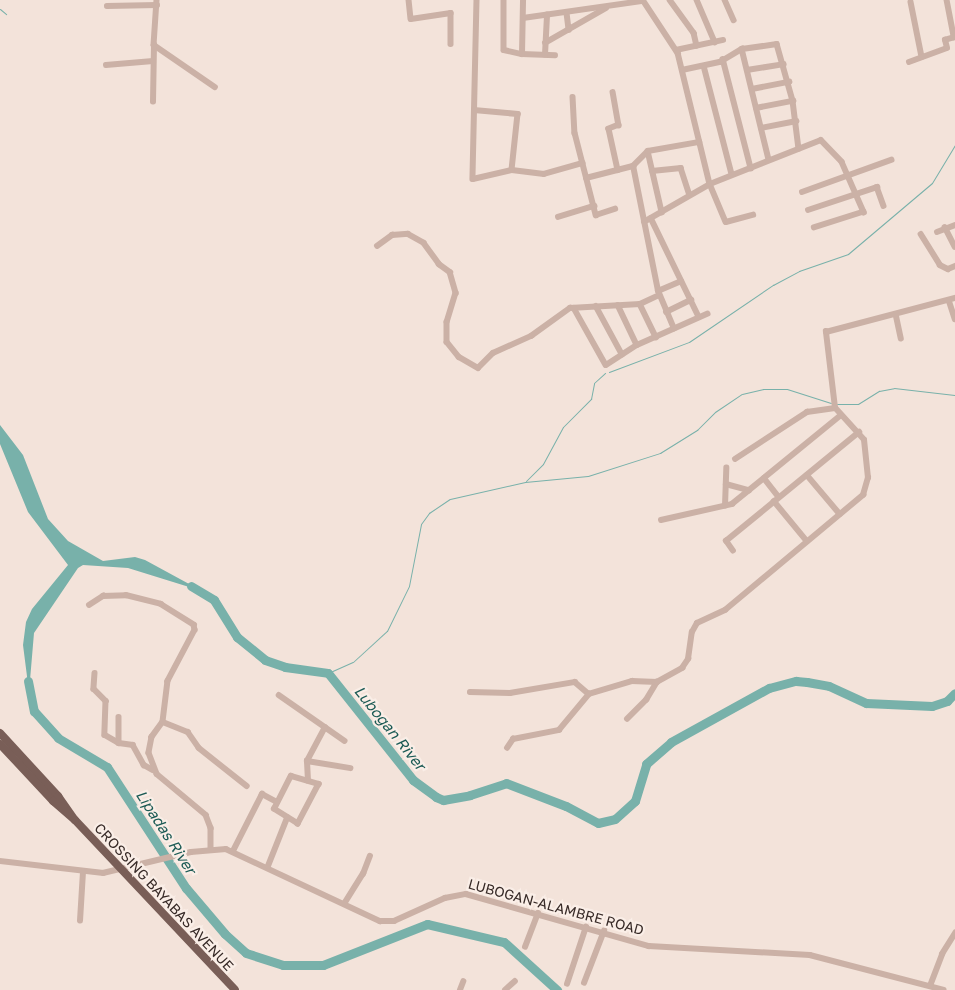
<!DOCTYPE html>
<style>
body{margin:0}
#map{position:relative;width:955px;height:990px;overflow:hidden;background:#f3e3da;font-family:"Golos Text",sans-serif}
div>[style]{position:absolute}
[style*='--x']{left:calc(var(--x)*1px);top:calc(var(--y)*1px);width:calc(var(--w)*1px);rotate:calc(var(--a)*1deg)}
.water>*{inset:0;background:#78b1aa}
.stream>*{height:1px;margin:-0.5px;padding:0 0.5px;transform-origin:0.5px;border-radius:0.5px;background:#78b1aa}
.river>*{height:9px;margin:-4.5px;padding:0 4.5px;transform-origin:4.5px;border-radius:4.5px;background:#78b1aa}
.minor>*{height:5.5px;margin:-2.75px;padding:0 2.75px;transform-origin:2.75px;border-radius:2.75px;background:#cbb1a6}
.major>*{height:8px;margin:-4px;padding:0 4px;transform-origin:4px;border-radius:4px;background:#795e57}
span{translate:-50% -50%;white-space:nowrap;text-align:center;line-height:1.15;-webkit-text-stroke:4.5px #faeee7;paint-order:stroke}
.street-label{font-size:14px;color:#372a27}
.water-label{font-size:15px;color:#1b5a54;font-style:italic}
</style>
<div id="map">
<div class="water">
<i style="clip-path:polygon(0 425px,23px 455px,48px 519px,68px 541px,103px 561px,135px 557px,145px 560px,202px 591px,128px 568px,83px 565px,78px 568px,34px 633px,29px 692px,23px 645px,26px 622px,32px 609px,68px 565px,28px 512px,0 444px)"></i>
</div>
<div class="stream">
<i style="--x:0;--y:9;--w:8;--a:40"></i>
<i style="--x:609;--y:372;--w:85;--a:-20.6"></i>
<i style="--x:689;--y:342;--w:102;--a:-34.2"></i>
<i style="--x:773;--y:285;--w:30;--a:-28"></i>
<i style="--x:799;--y:271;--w:52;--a:-19.1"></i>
<i style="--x:848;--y:254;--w:110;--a:-40.2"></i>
<i style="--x:932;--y:183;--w:44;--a:-58.8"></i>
<i style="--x:837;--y:404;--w:21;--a:0"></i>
<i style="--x:858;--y:404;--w:25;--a:-32"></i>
<i style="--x:879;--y:391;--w:15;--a:-11"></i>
<i style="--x:894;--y:388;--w:61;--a:6.5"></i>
<i style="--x:526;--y:481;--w:24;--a:-45"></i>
<i style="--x:543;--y:464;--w:42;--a:-61.6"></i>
<i style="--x:563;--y:427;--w:40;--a:-45"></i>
<i style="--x:591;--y:399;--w:16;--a:-79"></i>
<i style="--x:594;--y:383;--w:15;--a:-42"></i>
<i style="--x:328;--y:673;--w:27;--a:-24"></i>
<i style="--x:353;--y:662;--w:46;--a:-42.4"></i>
<i style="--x:387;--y:631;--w:50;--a:-63.9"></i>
<i style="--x:409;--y:586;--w:63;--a:-79"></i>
<i style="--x:421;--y:524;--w:14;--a:-54"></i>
<i style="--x:429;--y:513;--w:25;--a:-34"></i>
<i style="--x:450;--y:499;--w:77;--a:-12.8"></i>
<i style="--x:525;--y:482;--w:63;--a:-5.4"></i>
<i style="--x:588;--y:476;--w:76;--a:-17.7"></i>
<i style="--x:660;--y:453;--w:44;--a:-31.9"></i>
<i style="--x:697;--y:430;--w:25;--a:-45"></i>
<i style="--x:715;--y:412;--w:32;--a:-34"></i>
<i style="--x:742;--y:394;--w:22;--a:-13"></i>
<i style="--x:763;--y:389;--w:24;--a:0"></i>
<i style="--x:787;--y:389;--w:46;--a:17.7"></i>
</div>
<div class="river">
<i style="--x:191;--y:586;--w:27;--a:31"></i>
<i style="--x:214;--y:600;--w:44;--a:58.1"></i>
<i style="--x:237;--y:637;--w:36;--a:39"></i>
<i style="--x:265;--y:660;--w:21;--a:19"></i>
<i style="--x:285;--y:667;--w:43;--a:7.9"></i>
<i style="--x:328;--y:673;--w:137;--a:51.5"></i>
<i style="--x:413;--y:780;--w:29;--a:36"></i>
<i style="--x:436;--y:797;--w:8;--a:23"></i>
<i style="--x:443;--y:800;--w:27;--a:-10"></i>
<i style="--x:470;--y:795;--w:38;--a:-18"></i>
<i style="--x:506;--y:783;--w:64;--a:21"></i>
<i style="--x:566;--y:806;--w:36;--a:28"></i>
<i style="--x:598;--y:823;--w:17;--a:-13"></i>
<i style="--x:615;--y:819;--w:27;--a:-42"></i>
<i style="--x:635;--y:801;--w:39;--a:-73"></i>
<i style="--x:646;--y:764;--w:33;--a:-41"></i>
<i style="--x:671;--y:742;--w:112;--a:-28.9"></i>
<i style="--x:769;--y:688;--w:28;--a:-15"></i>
<i style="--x:796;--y:681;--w:11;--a:5"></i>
<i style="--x:807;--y:682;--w:22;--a:10"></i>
<i style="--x:829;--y:686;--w:41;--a:24.7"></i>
<i style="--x:866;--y:703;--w:66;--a:2.6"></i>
<i style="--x:932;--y:706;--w:16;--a:-18"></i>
<i style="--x:947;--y:701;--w:11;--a:-45"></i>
<i style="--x:28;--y:681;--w:31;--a:79"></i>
<i style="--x:34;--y:711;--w:36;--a:48"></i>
<i style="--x:58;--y:738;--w:57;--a:30.6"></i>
<i style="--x:107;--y:767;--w:145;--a:56.9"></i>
<i style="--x:186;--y:888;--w:60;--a:49.7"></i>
<i style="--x:225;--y:934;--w:28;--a:42"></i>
<i style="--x:246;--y:953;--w:39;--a:18"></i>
<i style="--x:283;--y:965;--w:40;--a:0"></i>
<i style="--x:323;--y:965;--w:112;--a:-21.5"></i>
<i style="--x:427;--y:924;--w:79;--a:13.2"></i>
<i style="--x:504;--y:942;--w:72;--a:42.2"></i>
</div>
<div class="minor">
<i style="--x:157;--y:0;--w:45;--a:93.8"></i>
<i style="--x:154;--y:45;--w:74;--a:34.5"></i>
<i style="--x:409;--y:0;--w:19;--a:84"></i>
<i style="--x:411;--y:19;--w:40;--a:-8.5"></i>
<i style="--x:451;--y:13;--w:31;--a:90"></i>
<i style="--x:477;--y:0;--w:179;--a:91.3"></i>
<i style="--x:473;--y:179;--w:40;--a:-13"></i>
<i style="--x:512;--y:170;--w:32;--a:7"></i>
<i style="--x:544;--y:174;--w:40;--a:-16"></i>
<i style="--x:504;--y:0;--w:50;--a:90"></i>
<i style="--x:504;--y:50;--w:18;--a:13"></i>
<i style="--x:522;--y:54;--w:33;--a:2"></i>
<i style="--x:643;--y:0;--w:64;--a:56.6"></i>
<i style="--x:678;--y:53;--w:135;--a:76.3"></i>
<i style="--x:710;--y:184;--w:41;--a:67.2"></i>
<i style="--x:726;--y:222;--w:28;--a:-15"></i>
<i style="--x:670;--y:0;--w:41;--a:54"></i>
<i style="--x:694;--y:33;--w:13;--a:77"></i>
<i style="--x:697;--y:0;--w:46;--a:66.8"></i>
<i style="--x:725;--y:0;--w:22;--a:66"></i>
<i style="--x:947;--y:0;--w:38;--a:79"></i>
<i style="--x:911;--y:2;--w:56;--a:78.7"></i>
<i style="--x:107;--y:6;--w:50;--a:-1.1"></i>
<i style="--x:567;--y:13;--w:17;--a:83"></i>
<i style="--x:523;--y:18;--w:121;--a:-8.1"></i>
<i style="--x:545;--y:43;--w:70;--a:-29.8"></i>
<i style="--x:742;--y:49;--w:114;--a:76.3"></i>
<i style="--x:676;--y:50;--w:48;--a:-12"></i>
<i style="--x:522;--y:54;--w:54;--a:-88.9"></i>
<i style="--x:545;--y:55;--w:40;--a:-87.1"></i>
<i style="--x:723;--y:59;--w:113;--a:75.6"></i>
<i style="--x:909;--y:62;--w:40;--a:-20.2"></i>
<i style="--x:947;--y:48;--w:8;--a:-104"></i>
<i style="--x:945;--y:40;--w:10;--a:-17"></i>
<i style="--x:106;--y:65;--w:47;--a:-4.9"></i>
<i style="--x:704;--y:66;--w:112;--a:75.5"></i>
<i style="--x:682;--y:70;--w:39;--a:-12"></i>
<i style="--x:720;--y:62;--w:26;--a:-31"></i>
<i style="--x:742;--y:49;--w:35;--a:-8"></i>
<i style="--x:777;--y:44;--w:59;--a:74.3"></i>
<i style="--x:793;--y:101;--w:48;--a:82.9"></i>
<i style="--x:747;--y:70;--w:37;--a:-9"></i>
<i style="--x:752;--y:89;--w:38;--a:-11"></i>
<i style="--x:613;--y:92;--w:34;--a:80"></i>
<i style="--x:619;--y:125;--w:11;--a:158"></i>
<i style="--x:609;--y:129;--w:42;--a:77.6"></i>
<i style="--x:573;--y:97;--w:36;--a:87"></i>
<i style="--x:575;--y:133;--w:85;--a:75.6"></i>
<i style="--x:596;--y:215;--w:20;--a:-18"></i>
<i style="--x:153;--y:102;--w:57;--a:-89"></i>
<i style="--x:756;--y:108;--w:38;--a:-11"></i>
<i style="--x:474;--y:110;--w:44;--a:5.2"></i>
<i style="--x:518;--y:114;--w:56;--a:96.1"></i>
<i style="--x:761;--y:128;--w:36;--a:-11"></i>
<i style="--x:648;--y:151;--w:63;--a:77.1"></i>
<i style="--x:652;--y:171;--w:29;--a:-6"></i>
<i style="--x:681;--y:168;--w:28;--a:72"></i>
<i style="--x:586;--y:178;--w:49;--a:-14.3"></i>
<i style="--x:802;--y:192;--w:95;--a:-19.8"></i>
<i style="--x:808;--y:210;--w:73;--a:-18.4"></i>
<i style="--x:877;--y:187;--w:20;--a:70"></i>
<i style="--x:558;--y:217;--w:38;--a:-17"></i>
<i style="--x:651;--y:218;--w:110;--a:64.1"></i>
<i style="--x:644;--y:222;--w:76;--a:-29.9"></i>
<i style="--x:710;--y:184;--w:119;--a:-21.6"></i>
<i style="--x:821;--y:140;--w:30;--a:46"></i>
<i style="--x:842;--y:162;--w:55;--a:66.3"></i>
<i style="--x:864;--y:212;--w:52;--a:162.3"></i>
<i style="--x:945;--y:227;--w:22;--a:63"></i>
<i style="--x:937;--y:232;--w:19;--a:-21"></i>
<i style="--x:921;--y:234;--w:36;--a:58"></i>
<i style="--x:940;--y:265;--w:9;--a:27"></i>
<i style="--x:948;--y:269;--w:8;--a:-23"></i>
<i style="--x:377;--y:246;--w:19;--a:-36"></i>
<i style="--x:392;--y:235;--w:16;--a:-4"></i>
<i style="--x:408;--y:234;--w:18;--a:29"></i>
<i style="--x:424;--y:243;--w:26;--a:54"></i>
<i style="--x:439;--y:264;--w:14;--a:36"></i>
<i style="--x:450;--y:272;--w:22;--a:74"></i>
<i style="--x:456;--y:293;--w:30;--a:107"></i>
<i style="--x:447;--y:322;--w:20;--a:90"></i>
<i style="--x:447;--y:342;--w:19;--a:51"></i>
<i style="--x:459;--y:357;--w:22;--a:30"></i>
<i style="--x:478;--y:368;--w:21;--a:-45"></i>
<i style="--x:493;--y:353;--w:42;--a:-24.1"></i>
<i style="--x:531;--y:336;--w:48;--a:-35.7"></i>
<i style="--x:570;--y:308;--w:70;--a:-3.3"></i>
<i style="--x:640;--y:304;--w:21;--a:-25"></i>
<i style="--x:658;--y:291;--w:25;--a:-23"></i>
<i style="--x:949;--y:300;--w:20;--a:72"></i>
<i style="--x:640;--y:304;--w:37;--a:64"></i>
<i style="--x:618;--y:305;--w:44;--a:64.6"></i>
<i style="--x:596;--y:306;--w:55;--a:61.6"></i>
<i style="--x:574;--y:308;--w:65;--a:60.7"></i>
<i style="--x:606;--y:365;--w:37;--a:-33"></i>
<i style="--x:637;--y:345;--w:77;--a:-23.9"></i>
<i style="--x:666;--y:312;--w:28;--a:-26"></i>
<i style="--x:896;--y:314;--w:25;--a:78"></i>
<i style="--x:674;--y:329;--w:41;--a:-112.8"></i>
<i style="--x:658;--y:291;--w:127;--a:-101.3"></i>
<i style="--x:633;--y:166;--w:21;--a:-45"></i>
<i style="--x:648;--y:151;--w:52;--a:-10"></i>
<i style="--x:735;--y:459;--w:86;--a:-33.1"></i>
<i style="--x:807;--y:412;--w:28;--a:-8"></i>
<i style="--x:807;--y:475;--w:51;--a:49.8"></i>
<i style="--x:764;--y:478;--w:24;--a:52"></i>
<i style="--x:726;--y:484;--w:24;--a:15"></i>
<i style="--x:774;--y:501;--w:52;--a:50.5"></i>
<i style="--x:725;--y:506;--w:38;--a:-88"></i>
<i style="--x:661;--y:520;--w:73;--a:-12.7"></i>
<i style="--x:732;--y:504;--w:139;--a:-39.2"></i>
<i style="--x:733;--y:551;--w:12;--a:-125"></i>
<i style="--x:726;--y:541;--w:172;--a:-39.3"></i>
<i style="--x:89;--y:605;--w:17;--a:-33"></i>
<i style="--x:103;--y:596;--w:23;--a:-2"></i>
<i style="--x:126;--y:595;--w:36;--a:14"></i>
<i style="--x:161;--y:604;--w:39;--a:32"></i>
<i style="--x:194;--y:625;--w:5;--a:79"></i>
<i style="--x:195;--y:630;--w:58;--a:117.9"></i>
<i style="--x:168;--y:681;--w:41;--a:97"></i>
<i style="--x:163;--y:722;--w:19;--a:126"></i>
<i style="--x:152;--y:737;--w:16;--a:101"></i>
<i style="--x:149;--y:753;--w:22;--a:69"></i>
<i style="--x:157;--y:774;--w:64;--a:39.9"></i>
<i style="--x:206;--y:815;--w:14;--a:69"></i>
<i style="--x:211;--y:828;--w:20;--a:90"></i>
<i style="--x:95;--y:673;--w:16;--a:94"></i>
<i style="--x:94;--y:689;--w:17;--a:45"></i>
<i style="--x:106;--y:701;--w:34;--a:92"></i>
<i style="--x:105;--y:735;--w:16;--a:30"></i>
<i style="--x:470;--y:692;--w:40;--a:1.4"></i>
<i style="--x:510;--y:693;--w:66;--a:-9.6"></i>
<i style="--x:575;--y:682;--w:18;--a:41"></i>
<i style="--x:279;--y:695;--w:80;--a:34.9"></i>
<i style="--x:119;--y:717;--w:26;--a:90"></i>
<i style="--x:119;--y:743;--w:14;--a:8"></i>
<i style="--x:133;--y:745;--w:23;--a:61"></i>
<i style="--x:144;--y:765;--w:10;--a:29"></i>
<i style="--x:627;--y:719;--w:27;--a:-45"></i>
<i style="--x:646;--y:700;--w:21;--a:-59"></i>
<i style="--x:163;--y:722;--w:27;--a:22"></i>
<i style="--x:188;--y:732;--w:19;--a:55"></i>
<i style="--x:199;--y:748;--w:61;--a:38.4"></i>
<i style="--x:507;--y:748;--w:11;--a:-56"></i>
<i style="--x:513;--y:739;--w:47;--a:-11.1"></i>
<i style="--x:559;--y:730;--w:47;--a:-50.2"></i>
<i style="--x:589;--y:694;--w:45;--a:-16.8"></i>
<i style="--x:632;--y:681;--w:25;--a:2"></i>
<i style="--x:657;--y:682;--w:29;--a:-29"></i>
<i style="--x:682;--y:668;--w:11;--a:-56"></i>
<i style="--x:688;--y:659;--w:27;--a:-82"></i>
<i style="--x:692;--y:632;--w:10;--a:-61"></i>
<i style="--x:697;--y:623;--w:31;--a:-25"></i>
<i style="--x:725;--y:610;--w:180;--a:-39.8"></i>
<i style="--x:863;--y:495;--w:18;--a:-74"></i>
<i style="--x:868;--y:478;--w:38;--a:-96"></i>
<i style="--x:864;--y:440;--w:43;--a:-132.2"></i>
<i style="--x:835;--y:408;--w:77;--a:-96.8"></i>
<i style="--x:826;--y:332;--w:133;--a:-14.8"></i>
<i style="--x:307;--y:761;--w:44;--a:9.2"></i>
<i style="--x:291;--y:776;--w:29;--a:16"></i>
<i style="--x:319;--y:784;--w:45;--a:117.7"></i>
<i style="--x:298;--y:824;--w:28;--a:-148"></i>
<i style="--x:274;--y:809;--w:37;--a:-63"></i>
<i style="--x:308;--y:781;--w:20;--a:-93"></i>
<i style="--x:307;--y:761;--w:38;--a:-62"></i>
<i style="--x:233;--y:851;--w:64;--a:-63"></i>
<i style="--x:262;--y:794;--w:17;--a:28"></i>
<i style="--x:0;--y:861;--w:104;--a:6.6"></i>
<i style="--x:103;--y:873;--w:90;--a:-13.4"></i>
<i style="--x:191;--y:852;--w:35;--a:-5"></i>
<i style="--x:226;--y:849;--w:170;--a:25.1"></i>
<i style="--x:380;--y:921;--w:14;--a:0"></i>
<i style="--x:394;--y:921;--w:56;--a:-24.3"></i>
<i style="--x:445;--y:898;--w:21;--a:-11"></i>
<i style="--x:466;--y:894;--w:190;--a:15.9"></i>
<i style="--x:649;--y:946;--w:161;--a:3.2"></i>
<i style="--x:810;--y:955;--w:138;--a:14.6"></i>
<i style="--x:268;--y:866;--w:52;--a:-68.4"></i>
<i style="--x:344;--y:904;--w:36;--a:-58"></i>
<i style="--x:363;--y:874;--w:19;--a:-69"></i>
<i style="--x:80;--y:921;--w:49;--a:-86.5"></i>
<i style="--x:525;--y:947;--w:36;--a:-69"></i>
<i style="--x:584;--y:983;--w:56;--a:-69"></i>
<i style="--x:567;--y:984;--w:60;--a:-71.6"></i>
<i style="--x:930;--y:986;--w:34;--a:-69"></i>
<i style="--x:942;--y:954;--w:25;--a:-58"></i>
<i style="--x:460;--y:990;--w:9;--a:-69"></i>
<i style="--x:505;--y:990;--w:13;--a:-42"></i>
</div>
<div class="major">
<i style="--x:0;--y:733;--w:86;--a:47.4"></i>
<i style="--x:58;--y:796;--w:29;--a:55"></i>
<i style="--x:75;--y:820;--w:233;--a:46.7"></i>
<i style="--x:0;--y:744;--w:78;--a:47.1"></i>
<i style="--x:53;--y:801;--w:29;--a:41"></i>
</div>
<div class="street-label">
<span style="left:164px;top:897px;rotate:47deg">CROSSING BAYABAS AVENUE</span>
<span style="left:556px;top:907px;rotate:15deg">LUBOGAN-ALAMBRE ROAD</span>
</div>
<div class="water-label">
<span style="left:390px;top:728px;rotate:51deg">Lubogan River</span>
<span style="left:166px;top:832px;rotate:57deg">Lipadas River</span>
</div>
</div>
